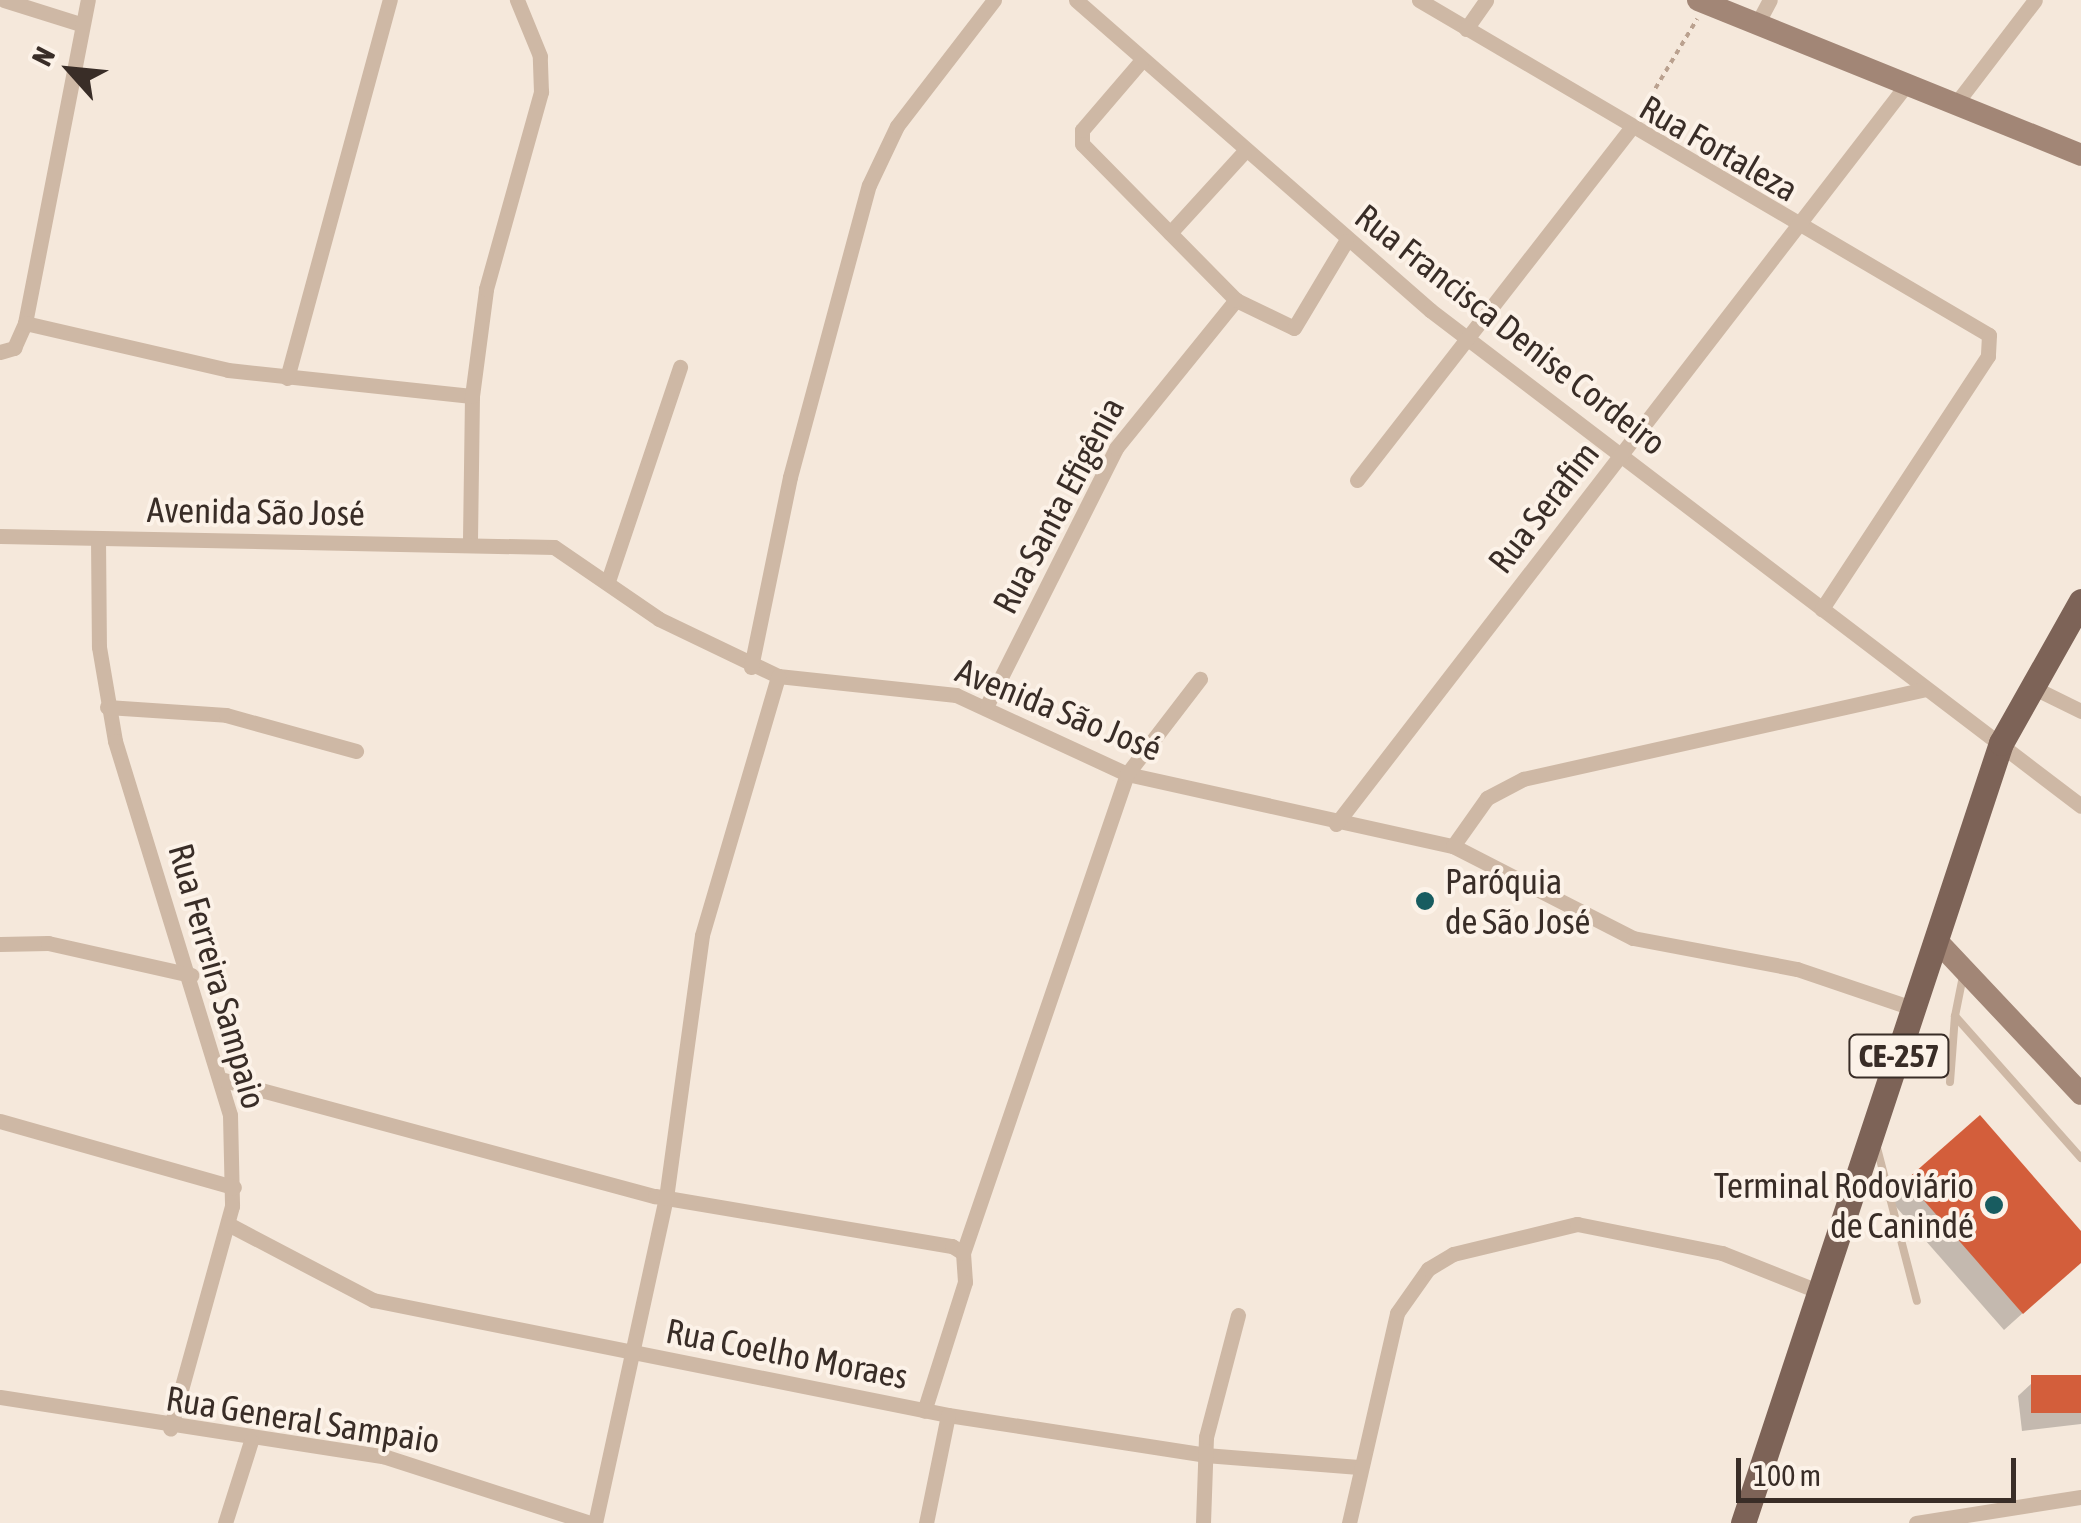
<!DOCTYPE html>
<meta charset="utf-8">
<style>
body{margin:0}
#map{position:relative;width:2081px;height:1523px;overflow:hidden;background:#f5e8db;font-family:"Asap Condensed",sans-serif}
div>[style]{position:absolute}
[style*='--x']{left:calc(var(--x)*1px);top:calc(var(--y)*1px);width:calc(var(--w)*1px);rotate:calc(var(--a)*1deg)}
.shadow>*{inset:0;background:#0003}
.building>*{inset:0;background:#d35e3b;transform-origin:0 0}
.path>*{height:4px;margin-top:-2px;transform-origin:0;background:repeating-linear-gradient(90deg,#baa18f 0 5px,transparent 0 10px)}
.lane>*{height:8px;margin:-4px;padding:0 4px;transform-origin:4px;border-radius:4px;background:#ceb8a5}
.street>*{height:15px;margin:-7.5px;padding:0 7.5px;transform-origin:7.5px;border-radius:7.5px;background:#ceb8a5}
.secondary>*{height:22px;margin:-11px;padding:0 11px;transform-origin:11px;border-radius:11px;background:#a28676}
.primary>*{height:25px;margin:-12.5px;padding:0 12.5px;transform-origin:12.5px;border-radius:12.5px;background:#7d6357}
.dots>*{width:28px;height:28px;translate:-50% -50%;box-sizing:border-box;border:5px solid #fcf2e8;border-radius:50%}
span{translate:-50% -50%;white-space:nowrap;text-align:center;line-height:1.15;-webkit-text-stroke:8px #fcf2e8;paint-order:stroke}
.shield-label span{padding:2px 8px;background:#fcf2e8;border:2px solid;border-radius:8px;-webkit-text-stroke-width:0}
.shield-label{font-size:32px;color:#392d27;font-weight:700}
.street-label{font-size:35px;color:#392d27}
.poi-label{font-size:35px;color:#392d27}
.left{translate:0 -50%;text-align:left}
.right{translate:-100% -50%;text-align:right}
.north{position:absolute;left:20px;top:20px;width:100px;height:100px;-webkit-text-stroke:8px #fcf2e8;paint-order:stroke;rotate:297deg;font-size:28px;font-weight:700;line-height:40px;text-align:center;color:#392d27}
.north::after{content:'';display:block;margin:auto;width:35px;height:45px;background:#392d27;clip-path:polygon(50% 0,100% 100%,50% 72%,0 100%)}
.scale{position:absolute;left:1736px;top:1458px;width:280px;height:45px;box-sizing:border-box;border:5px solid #392d27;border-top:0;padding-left:12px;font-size:30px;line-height:35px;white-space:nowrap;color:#392d27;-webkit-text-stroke:8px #fcf2e8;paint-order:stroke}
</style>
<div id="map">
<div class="shadow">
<i style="clip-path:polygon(1908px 1181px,2081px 1235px,2081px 1261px,2004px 1330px,1890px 1200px)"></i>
<i style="clip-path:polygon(2081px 1377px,2081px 1424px,2022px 1431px,2018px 1396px,2032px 1383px)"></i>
</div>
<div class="building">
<i style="clip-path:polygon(1980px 1115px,2081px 1231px,2081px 1263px,2023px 1314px,1906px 1180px)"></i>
<i style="left:2081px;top:1375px;width:38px;height:50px;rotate:90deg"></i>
</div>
<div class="path">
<i style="--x:1640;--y:114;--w:111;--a:-59"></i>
</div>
<div class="lane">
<i style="--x:1963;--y:976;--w:41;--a:101.3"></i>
<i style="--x:1955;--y:1016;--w:190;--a:48.4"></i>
<i style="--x:1950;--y:1082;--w:66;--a:-85.7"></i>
<i style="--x:1876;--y:1144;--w:162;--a:75.4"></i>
</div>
<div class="street">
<i style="--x:4;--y:0;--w:77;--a:17.5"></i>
<i style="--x:1076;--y:0;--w:471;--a:41.2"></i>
<i style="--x:1430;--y:310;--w:818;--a:37.3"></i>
<i style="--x:1419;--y:0;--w:661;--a:30.44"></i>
<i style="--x:1989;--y:335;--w:21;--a:93"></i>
<i style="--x:1988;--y:356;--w:303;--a:123.3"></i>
<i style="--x:1757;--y:24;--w:27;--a:-62"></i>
<i style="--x:1466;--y:29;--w:35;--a:-55"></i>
<i style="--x:1954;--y:106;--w:133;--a:-52.6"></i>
<i style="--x:1170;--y:233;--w:110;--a:-47.6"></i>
<i style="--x:1236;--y:300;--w:64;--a:25.8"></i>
<i style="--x:1294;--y:328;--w:101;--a:-59.1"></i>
<i style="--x:25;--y:323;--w:329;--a:-79"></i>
<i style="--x:0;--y:352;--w:15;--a:-16"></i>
<i style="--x:14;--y:348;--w:27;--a:-66"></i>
<i style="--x:25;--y:323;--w:208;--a:13"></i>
<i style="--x:228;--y:370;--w:245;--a:6.1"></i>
<i style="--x:472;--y:396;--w:146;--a:90.8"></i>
<i style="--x:287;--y:378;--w:392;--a:-74.8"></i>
<i style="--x:472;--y:396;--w:108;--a:-82.5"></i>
<i style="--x:486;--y:289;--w:205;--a:-74.4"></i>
<i style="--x:541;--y:92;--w:36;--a:-92"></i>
<i style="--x:540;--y:56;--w:61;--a:-112.3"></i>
<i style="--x:1357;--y:480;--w:443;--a:-52.1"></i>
<i style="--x:0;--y:536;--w:554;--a:1.14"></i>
<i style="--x:554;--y:547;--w:127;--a:34.4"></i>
<i style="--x:659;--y:619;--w:132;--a:25.6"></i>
<i style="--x:778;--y:676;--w:179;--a:6.1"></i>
<i style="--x:956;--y:695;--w:188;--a:24.8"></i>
<i style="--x:1127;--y:774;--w:334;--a:12.5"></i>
<i style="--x:1453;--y:846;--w:202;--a:27.1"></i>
<i style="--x:1633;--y:938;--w:167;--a:10.7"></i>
<i style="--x:1797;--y:969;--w:125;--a:18.7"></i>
<i style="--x:98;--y:538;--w:109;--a:89.5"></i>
<i style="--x:99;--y:647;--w:95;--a:80.3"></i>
<i style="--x:115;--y:741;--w:391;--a:72.9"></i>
<i style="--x:230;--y:1115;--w:91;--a:88.7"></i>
<i style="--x:232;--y:1206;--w:231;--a:105.5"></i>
<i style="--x:608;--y:581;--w:226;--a:-71.4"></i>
<i style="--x:751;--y:667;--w:194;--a:-78.4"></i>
<i style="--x:790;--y:477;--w:302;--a:-74.9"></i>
<i style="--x:869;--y:185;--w:65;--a:-64.6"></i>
<i style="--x:897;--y:126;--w:159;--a:-52.4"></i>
<i style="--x:2030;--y:686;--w:57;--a:26.1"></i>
<i style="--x:987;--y:705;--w:288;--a:-63.3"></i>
<i style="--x:1116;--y:448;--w:191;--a:-51"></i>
<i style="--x:1236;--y:300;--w:219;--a:-134.6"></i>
<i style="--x:1082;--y:144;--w:14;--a:-90"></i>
<i style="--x:1082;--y:130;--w:92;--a:-49.4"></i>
<i style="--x:107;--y:707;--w:119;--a:3.8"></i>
<i style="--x:226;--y:715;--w:135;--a:15.5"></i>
<i style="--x:1336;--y:824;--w:935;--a:-52.35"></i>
<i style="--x:1453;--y:846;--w:59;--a:-54.7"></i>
<i style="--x:1487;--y:798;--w:41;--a:-27.8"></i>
<i style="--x:1523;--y:779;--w:411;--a:-12.6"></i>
<i style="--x:0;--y:944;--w:48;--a:-1.2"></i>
<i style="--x:48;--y:943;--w:147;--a:12.6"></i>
<i style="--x:224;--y:1080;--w:446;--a:15.1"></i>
<i style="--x:655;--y:1196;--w:301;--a:9.6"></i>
<i style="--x:952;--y:1246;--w:13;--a:32"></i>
<i style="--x:963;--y:1253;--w:29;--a:86"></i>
<i style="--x:965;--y:1282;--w:135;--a:107.6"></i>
<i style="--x:0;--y:1121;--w:243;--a:15.8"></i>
<i style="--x:228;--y:1224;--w:164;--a:27.7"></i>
<i style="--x:373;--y:1300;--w:586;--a:11.31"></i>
<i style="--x:948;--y:1415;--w:260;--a:8.8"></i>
<i style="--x:1205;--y:1455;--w:151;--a:4.5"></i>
<i style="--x:963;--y:1253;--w:506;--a:-71.1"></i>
<i style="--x:1127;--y:774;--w:120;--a:-52.5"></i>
<i style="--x:0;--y:1397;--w:388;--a:8.8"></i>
<i style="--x:383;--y:1456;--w:219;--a:17.9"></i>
<i style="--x:225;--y:1523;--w:86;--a:-72.4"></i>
<i style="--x:595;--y:1523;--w:333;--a:-77.7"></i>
<i style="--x:666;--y:1198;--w:265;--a:-82.2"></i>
<i style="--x:702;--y:935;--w:270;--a:-73.6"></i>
<i style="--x:926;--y:1523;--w:110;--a:-78.5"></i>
<i style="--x:1203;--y:1523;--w:86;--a:-88"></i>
<i style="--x:1206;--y:1437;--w:126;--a:-75.3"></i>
<i style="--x:1349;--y:1523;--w:215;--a:-77.1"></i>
<i style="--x:1397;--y:1313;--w:54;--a:-54.8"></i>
<i style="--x:1428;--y:1269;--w:29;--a:-31"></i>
<i style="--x:1453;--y:1254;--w:128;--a:-13.6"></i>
<i style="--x:1577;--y:1224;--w:148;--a:11.3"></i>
<i style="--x:1722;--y:1253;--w:105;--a:21.7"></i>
<i style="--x:1916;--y:1523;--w:167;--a:-9"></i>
</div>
<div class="secondary">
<i style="--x:1698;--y:0;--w:413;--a:22"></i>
<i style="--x:1937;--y:941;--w:210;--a:46.7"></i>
</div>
<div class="primary">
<i style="--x:1743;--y:1523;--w:822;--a:-71.7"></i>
<i style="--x:2001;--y:743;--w:163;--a:-60.6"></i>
</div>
<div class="dots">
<i style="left:1425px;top:901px;background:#185c60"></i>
<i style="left:1994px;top:1205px;background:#185c60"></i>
</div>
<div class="shield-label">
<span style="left:1899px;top:1056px">CE-257</span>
</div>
<div class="street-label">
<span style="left:1719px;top:148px;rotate:30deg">Rua Fortaleza</span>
<span style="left:1511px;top:329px;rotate:38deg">Rua Francisca Denise Cordeiro</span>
<span style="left:1058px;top:505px;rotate:-62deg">Rua Santa Efigênia</span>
<span style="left:1543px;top:507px;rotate:-52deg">Rua Serafim</span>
<span style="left:256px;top:511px;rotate:1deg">Avenida São José</span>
<span style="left:1059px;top:709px;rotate:22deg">Avenida São José</span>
<span style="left:218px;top:976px;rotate:74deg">Rua Ferreira Sampaio</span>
<span style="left:787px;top:1353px;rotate:11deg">Rua Coelho Moraes</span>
<span style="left:303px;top:1419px;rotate:9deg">Rua General Sampaio</span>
</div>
<div class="poi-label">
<span class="left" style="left:1445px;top:901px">Paróquia<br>de São José</span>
<span class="right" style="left:1974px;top:1205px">Terminal Rodoviário<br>de Canindé</span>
</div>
<div class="north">N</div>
<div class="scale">100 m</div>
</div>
